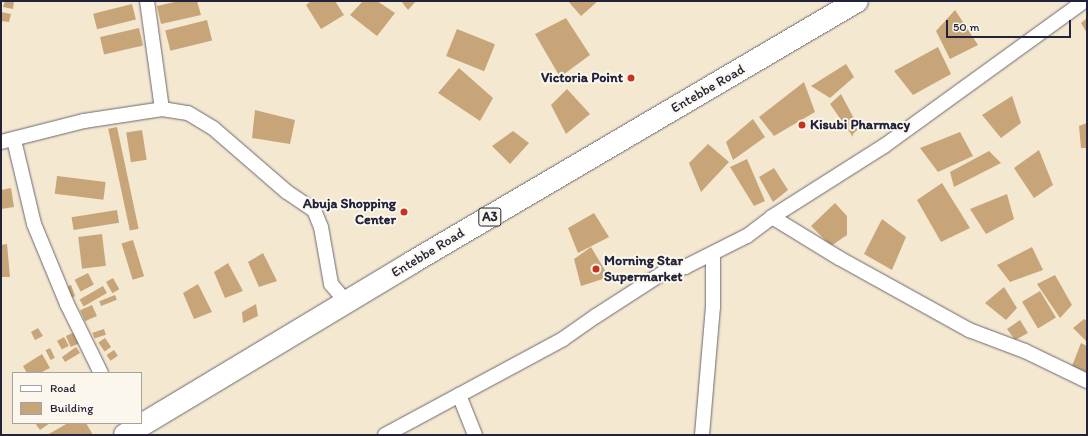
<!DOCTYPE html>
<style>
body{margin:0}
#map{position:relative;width:1088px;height:436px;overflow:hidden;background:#f4e8d0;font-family:Itim,sans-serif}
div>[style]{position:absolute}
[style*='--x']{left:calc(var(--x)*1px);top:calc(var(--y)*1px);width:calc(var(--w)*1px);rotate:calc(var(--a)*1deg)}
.building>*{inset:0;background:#c7a578;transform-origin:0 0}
.roads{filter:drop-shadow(0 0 1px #6c676f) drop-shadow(0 0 1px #6c676f)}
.minor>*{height:14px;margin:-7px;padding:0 7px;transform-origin:7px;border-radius:7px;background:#fff}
.primary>*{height:22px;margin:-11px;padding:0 11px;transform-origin:11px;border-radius:11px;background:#fff}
.dots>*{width:11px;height:11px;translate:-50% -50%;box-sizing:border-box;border:2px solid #fbf7ec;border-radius:50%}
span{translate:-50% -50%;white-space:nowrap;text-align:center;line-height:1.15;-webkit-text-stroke:4px #fbf7ec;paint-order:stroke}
.shield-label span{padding:1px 3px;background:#fbf7ec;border:1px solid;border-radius:3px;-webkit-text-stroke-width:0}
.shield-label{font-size:13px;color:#22223b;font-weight:700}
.poi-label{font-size:14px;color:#22223b;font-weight:700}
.right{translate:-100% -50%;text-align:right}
.left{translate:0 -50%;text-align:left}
.street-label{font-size:14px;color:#22223b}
.frame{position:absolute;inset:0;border:2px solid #22223b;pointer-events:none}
.legend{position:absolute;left:12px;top:372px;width:130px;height:52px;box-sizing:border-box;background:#fbf7ec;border:1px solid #a4a2a5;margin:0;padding:5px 7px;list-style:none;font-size:12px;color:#22223b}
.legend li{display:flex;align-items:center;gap:8px;height:20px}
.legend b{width:20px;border:1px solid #a4a2a5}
.scale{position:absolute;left:946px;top:20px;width:125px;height:18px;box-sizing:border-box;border:2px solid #22223b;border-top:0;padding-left:5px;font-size:12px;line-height:14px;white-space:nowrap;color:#22223b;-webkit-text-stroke:3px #fbf7ec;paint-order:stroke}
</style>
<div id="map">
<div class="building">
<i style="clip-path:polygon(5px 1px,14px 1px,13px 9px,3px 7px)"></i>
<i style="clip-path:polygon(179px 1px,197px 1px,201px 15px,161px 24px,157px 6px)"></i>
<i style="clip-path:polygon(311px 1px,335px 1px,344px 15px,321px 29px,306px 5px)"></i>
<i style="clip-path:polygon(363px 1px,377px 1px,395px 13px,377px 36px,350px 15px)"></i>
<i style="clip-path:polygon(401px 1px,416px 1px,408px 10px)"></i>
<i style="clip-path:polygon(568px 1px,598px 1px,581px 16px)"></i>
<i style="left:132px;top:4px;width:16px;height:40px;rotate:76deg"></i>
<i style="clip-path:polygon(955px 10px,978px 45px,950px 59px,936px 31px)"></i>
<i style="clip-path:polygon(1px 12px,11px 14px,9px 22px,1px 21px)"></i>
<i style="clip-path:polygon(566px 18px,590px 55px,560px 77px,535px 34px)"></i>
<i style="clip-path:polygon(1087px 18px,1087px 33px,1081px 23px)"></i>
<i style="left:207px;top:20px;width:21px;height:43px;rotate:76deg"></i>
<i style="left:139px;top:28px;width:18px;height:40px;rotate:77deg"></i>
<i style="left:457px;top:29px;width:41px;height:29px;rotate:22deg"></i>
<i style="clip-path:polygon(938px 47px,951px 74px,913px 95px,894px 71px)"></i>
<i style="clip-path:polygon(846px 64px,854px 77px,830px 98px,811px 86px)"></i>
<i style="clip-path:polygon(459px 68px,493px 98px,480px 121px,438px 93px)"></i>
<i style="clip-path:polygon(804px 82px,815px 112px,774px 136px,759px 117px)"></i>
<i style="clip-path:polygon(567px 89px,590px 114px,566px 134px,551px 105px)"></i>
<i style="clip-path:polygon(841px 94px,859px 128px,853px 134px,853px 137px,830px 104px)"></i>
<i style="clip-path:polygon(1012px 96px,1021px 123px,1001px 138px,982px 115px)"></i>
<i style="clip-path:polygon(255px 110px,295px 120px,290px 144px,252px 138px)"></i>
<i style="clip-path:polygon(753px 119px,765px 137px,733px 160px,726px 142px)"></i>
<i style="clip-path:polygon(1087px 123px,1087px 148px,1081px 148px,1079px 126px)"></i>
<i style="left:117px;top:127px;width:104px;height:9px;rotate:78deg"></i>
<i style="left:142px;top:130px;width:30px;height:16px;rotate:81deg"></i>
<i style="clip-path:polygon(513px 131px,529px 143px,510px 164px,492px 146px)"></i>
<i style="clip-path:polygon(960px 132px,973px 156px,938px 172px,920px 148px)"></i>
<i style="clip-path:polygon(708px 144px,729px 162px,701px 192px,689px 163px)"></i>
<i style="clip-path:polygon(1039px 150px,1053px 185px,1034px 198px,1014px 168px)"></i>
<i style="clip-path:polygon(989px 151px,1001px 163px,954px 187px,950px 172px)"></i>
<i style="clip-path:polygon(747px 159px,765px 201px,754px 206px,730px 167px)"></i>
<i style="clip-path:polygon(774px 168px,788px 190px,773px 202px,759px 177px)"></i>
<i style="left:57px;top:176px;width:49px;height:18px;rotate:7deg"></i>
<i style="clip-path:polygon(942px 183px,970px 228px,941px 242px,917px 200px)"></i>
<i style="clip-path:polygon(11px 188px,14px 207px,1px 209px,1px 190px)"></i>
<i style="clip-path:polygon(1007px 194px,1014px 219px,986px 234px,970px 209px)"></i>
<i style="clip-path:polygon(835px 203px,847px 216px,847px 235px,831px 246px,811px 226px)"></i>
<i style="left:117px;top:210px;width:13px;height:46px;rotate:81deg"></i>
<i style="clip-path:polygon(594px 213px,609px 237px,578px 253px,568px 228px)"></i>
<i style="clip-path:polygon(882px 219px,906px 237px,892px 270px,864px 254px)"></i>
<i style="left:102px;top:234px;width:32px;height:24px;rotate:83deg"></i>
<i style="left:133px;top:240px;width:38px;height:12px;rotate:73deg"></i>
<i style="clip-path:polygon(7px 244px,10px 277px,1px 277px,1px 245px)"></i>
<i style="clip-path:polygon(591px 247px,609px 277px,581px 286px,574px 259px)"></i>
<i style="clip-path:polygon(1032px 247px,1043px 270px,1010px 282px,997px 265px)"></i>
<i style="clip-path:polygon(263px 253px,277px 281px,259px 287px,248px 262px)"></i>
<i style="clip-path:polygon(228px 263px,243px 291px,225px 298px,214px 272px)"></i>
<i style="left:88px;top:273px;width:13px;height:15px;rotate:63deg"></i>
<i style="clip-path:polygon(1055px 275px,1072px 305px,1060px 318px,1037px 284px)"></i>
<i style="left:113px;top:278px;width:13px;height:8px;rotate:61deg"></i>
<i style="clip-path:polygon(198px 284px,212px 312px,194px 319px,183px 293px)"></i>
<i style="left:71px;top:285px;width:12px;height:5px;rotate:70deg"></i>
<i style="left:103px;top:286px;width:8px;height:27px;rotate:60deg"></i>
<i style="clip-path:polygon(1004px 287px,1017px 308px,1006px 320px,985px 303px)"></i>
<i style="left:1040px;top:291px;width:31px;height:21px;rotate:59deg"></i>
<i style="left:115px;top:295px;width:5px;height:17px;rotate:68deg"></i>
<i style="clip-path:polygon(256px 304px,258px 316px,243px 323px,242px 312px)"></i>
<i style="left:92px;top:305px;width:12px;height:13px;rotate:66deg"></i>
<i style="clip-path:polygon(1084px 319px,1087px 321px,1087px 342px,1073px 328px)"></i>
<i style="clip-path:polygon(1020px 320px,1028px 333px,1015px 340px,1007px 329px)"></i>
<i style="clip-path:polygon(38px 328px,43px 336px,35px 340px,31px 332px)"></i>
<i style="left:104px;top:329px;width:6px;height:12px;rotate:72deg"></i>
<i style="left:75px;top:332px;width:12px;height:10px;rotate:66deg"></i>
<i style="left:64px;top:337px;width:10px;height:8px;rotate:61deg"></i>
<i style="left:105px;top:338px;width:11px;height:8px;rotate:56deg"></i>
<i style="clip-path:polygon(1081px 343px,1087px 346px,1087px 373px,1072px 366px)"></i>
<i style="clip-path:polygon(76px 347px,80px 353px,65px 362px,62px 357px)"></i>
<i style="left:50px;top:348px;width:11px;height:5px;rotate:63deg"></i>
<i style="left:114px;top:350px;width:7px;height:9px;rotate:56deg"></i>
<i style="clip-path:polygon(42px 354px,50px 368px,40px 373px,27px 373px,23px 366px)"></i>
<i style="clip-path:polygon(35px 423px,50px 423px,40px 430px)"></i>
<i style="clip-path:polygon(68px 423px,86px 423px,93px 435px,47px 435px)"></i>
</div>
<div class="roads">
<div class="minor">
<i style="--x:147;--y:1;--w:109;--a:82.1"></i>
<i style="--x:14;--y:140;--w:86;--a:76.6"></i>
<i style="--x:34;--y:224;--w:87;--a:67.6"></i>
<i style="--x:67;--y:304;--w:77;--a:63.8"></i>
<i style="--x:1;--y:142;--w:86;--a:-14.2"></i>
<i style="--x:84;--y:121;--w:79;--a:-8.7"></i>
<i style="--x:162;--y:109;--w:26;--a:9"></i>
<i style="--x:188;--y:113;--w:29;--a:31"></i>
<i style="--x:213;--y:128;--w:98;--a:40.9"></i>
<i style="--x:287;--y:192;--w:32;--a:34"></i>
<i style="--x:314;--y:210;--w:18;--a:68"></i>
<i style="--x:321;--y:227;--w:58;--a:80"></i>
<i style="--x:331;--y:284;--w:23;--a:50"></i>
<i style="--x:772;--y:217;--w:79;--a:31.5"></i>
<i style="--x:839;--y:258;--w:149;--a:29"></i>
<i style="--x:969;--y:330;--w:60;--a:20.6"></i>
<i style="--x:1025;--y:351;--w:69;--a:25.8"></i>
<i style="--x:459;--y:395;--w:43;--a:68.2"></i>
<i style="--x:385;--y:435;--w:202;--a:-28.3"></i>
<i style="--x:563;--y:339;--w:40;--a:-34.9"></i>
<i style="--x:596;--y:316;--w:81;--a:-32.9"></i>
<i style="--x:664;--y:272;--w:22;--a:-13"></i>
<i style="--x:685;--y:267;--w:69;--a:-26.6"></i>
<i style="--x:747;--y:236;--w:31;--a:-37"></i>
<i style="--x:772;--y:217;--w:133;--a:-32.4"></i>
<i style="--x:884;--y:146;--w:247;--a:-35.9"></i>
<i style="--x:702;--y:435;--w:128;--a:-85.1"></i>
<i style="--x:713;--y:307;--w:52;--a:-90"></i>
</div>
<div class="primary">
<i style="--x:125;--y:435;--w:334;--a:-31"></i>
<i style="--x:411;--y:263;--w:517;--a:-30.43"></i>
</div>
</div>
<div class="dots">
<i style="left:631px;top:78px;background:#c8321e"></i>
<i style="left:802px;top:125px;background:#c8321e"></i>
<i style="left:404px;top:212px;background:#c8321e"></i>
<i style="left:596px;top:269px;background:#c8321e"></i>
</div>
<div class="shield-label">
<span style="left:490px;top:217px">A3</span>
</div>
<div class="poi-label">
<span class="right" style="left:623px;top:78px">Victoria Point</span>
<span class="left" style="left:810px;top:125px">Kisubi Pharmacy</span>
<span class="right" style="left:396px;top:212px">Abuja Shopping<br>Center</span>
<span class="left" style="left:604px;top:269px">Morning Star<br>Supermarket</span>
</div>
<div class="street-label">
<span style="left:708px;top:89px;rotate:-30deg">Entebbe Road</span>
<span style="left:428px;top:253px;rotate:-31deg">Entebbe Road</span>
</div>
<div class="frame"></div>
<ul class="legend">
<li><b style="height:5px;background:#fff"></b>Road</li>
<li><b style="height:11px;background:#c7a578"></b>Building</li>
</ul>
<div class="scale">50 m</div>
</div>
